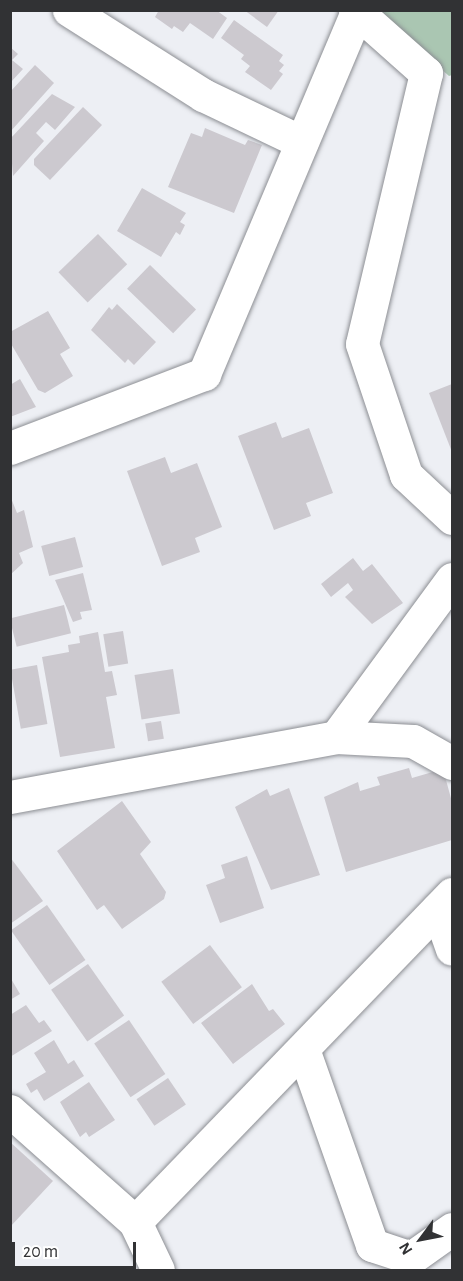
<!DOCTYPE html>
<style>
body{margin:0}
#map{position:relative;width:463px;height:1281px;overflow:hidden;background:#edeff4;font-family:"Alegreya Sans",sans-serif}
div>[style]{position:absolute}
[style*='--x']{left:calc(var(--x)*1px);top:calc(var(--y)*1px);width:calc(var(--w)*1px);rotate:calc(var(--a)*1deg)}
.green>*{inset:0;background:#aac6b2}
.building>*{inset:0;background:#ccc9cf;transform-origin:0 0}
.roads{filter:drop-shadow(0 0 2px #8c8e93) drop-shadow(0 0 2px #8c8e93)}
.minor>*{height:33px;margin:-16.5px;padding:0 16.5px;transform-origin:16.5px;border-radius:16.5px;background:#fff}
span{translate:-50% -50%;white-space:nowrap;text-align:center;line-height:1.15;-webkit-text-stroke:4.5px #fff;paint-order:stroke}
.frame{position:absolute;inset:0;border:12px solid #313234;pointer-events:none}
.north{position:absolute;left:391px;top:1209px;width:60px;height:60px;-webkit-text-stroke:4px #fff;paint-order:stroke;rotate:238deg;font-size:16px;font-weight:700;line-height:24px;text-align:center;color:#313234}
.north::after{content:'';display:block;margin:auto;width:21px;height:27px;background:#313234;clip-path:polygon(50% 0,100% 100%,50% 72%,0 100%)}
.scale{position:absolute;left:12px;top:1242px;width:124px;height:27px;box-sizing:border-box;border:3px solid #313234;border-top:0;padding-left:8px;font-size:18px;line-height:21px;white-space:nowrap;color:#313234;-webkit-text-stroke:4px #fff;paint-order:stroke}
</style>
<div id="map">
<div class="green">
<i style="clip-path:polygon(375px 11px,452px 11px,452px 75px,449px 76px)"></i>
</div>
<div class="building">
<i style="clip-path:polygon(159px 10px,216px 10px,227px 18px,213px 39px,190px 23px,183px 32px,174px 26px,172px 29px,155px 17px)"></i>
<i style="clip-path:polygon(244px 10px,279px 10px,267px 27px)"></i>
<i style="clip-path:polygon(234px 20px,283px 55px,279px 61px,284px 65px,279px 71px,283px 74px,271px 90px,245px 72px,250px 66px,241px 59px,244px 55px,221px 38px)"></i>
<i style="clip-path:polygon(10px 47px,18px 54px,12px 60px,23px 69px,10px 83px)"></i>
<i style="clip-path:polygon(35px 65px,54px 83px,10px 132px,10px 92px)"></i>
<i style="clip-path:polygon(52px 94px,75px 107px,55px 130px,46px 122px,36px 133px,44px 141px,13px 176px,10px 139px)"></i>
<i style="clip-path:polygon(83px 107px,102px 125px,50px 180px,34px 165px,34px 159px)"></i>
<i style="clip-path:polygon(205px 128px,245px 145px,248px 140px,262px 145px,234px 213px,168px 187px,191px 133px,202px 137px)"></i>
<i style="clip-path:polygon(142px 188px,186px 213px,180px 222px,185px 225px,180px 235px,176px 232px,161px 257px,117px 231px)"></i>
<i style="left:98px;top:234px;width:42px;height:55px;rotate:46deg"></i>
<i style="left:150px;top:265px;width:64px;height:33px;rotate:44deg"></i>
<i style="clip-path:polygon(117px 304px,156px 342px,134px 365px,128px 359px,125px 363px,91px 330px,109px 307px,112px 310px)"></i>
<i style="clip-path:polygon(48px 311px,70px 348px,60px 354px,73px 376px,45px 393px,38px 390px,10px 342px,10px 332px)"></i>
<i style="clip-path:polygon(20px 379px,36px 407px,10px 417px,10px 385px)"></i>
<i style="clip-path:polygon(452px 384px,452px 452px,429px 393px)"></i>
<i style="clip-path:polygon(276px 422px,282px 438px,309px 428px,333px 493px,306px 503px,311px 516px,274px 530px,238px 436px)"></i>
<i style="clip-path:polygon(165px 457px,171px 473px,197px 463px,222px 527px,195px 538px,200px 552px,162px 566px,127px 471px)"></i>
<i style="clip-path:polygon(11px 498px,17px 513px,24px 510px,33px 547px,19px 553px,23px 563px,10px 575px)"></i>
<i style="left:75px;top:537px;width:31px;height:35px;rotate:75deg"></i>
<i style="clip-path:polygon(353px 558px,363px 571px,372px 564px,403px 603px,372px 624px,345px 597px,353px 590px,348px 583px,331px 597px,321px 584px)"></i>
<i style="clip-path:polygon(83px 573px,92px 610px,80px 612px,82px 619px,73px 622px,55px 580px)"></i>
<i style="left:64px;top:605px;width:29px;height:56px;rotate:76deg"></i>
<i style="left:123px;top:631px;width:33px;height:20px;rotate:81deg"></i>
<i style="clip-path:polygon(98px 632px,105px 672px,112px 671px,117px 695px,106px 697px,115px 748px,60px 757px,42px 657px,69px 652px,68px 645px,80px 643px,79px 636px)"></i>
<i style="left:37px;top:665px;width:60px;height:27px;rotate:80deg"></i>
<i style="left:173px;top:669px;width:45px;height:39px;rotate:81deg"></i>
<i style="left:161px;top:721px;width:18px;height:16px;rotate:81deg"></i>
<i style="clip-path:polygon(409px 768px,412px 778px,443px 769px,452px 802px,452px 840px,346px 872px,324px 797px,358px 782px,360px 791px,380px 785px,377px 777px)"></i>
<i style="clip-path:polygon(289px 788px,320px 875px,271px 890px,235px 807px,267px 789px,270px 796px)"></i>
<i style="clip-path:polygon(122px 801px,151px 842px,140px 854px,166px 892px,164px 899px,122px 929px,104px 905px,97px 910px,57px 851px)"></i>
<i style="clip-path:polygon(247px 856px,264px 908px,220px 923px,206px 885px,225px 878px,221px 865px)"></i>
<i style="clip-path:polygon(10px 857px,43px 901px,10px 924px)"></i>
<i style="left:47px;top:905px;width:67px;height:44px;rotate:55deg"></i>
<i style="left:210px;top:945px;width:53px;height:61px;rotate:53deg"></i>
<i style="left:88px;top:964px;width:63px;height:45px;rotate:55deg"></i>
<i style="clip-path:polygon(10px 977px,20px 994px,10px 1000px)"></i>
<i style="clip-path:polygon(252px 984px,269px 1011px,273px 1009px,285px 1024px,233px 1064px,201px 1023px)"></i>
<i style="clip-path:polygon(26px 1005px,39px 1023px,44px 1020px,52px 1031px,10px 1057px,10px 1015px)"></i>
<i style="left:129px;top:1020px;width:65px;height:42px;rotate:56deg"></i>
<i style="clip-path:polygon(54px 1040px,68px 1064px,74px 1060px,84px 1076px,44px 1101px,37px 1089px,31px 1093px,26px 1084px,46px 1072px,34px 1053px)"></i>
<i style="left:168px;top:1078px;width:32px;height:38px;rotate:56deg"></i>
<i style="clip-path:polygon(89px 1082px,115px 1120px,89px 1137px,86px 1132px,80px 1137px,60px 1102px)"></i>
<i style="clip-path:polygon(10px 1142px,53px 1181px,10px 1227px)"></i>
</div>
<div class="roads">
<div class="minor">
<i style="--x:69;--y:10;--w:159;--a:32.4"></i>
<i style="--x:203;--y:95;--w:109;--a:25.6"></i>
<i style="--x:355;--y:10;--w:95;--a:41.6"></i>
<i style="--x:426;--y:73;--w:278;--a:103.3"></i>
<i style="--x:362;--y:344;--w:138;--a:71.4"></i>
<i style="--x:406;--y:475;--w:63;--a:43.1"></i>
<i style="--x:10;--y:448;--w:208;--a:-20.9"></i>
<i style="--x:204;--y:374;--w:393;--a:-67.1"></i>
<i style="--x:336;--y:737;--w:196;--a:-53.7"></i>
<i style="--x:10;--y:797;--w:331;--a:-10.4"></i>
<i style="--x:336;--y:737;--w:77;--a:3"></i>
<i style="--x:413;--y:741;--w:45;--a:29.4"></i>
<i style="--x:438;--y:909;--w:42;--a:70.7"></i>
<i style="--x:303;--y:1049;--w:208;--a:70.6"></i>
<i style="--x:372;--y:1245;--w:41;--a:18.4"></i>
<i style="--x:411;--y:1258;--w:50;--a:-35.3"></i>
<i style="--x:10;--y:1111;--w:167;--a:41.6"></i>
<i style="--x:135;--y:1222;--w:53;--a:64.4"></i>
<i style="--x:135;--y:1222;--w:456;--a:-46"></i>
</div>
</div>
<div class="frame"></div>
<div class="north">N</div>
<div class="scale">20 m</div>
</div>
